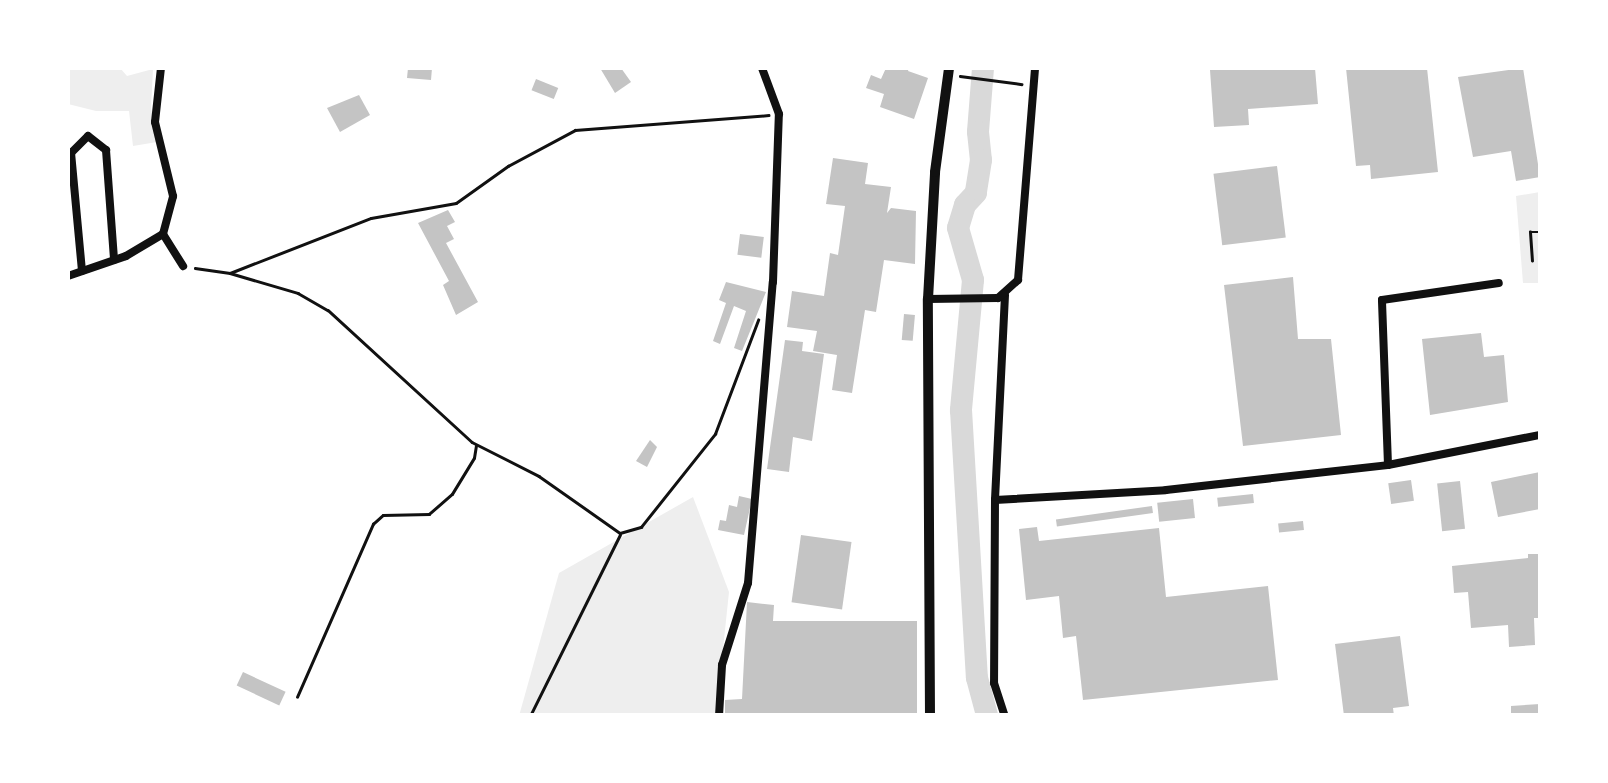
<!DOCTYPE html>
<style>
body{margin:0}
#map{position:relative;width:1608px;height:783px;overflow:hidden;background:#fff;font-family:Arial,sans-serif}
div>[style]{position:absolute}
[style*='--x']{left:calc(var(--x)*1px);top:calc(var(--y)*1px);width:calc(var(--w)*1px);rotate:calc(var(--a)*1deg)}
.green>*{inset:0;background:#eee}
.river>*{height:22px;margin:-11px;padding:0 11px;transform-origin:11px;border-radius:11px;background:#d9d9d9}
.building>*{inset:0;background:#c4c4c4;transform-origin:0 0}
.path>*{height:2.5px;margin:-1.25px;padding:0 1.25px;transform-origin:1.25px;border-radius:1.25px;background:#111}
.minor>*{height:8px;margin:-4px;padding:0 4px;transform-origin:4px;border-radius:4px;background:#111}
.secondary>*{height:10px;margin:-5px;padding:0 5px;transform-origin:5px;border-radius:5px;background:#111}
span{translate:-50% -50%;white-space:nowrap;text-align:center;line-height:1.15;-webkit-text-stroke:9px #fff;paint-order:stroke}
.frame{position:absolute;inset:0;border:70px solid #fff;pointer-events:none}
</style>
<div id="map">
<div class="green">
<i style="clip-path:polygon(68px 68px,120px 68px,127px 76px,153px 69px,151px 108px,157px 142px,133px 146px,129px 111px,96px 111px,68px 104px)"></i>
<i style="clip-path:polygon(1540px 192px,1540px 283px,1523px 283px,1516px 196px)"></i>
<i style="clip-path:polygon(693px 497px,729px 592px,716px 715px,519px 716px,559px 573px)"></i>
</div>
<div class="river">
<i style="--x:983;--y:68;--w:64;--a:94.5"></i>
<i style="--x:978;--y:132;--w:28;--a:84"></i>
<i style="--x:981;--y:160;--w:33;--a:99"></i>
<i style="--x:976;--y:193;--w:16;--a:133"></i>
<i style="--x:965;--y:205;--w:24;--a:107"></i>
<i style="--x:958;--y:228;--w:54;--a:73.9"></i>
<i style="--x:973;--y:280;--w:131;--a:95.3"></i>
<i style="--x:961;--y:410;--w:268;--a:86.6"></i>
<i style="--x:977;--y:678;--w:39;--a:75"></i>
</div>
<div class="building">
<i style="clip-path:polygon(408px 68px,432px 68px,431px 80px,407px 78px)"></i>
<i style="clip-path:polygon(600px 68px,621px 68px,631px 82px,615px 93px)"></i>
<i style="clip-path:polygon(886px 68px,909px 68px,908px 71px,928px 78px,914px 119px,880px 107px,884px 94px,866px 88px,871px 75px,881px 79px)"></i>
<i style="clip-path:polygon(1224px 68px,1315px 68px,1318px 104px,1248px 109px,1249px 125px,1214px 127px,1210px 70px)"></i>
<i style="clip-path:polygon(1346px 68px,1427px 68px,1438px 172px,1371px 179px,1370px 165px,1356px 166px)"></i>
<i style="clip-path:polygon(1523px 68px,1540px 177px,1516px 181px,1511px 151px,1473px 157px,1458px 77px)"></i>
<i style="left:536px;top:79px;width:24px;height:12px;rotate:22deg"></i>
<i style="clip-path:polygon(359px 95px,370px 115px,340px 132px,327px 108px)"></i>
<i style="clip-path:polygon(833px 158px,868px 163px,865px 184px,891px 187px,887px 213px,891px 208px,916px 211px,915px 264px,884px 260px,876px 312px,865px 310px,852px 393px,832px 390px,837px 355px,813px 351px,817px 331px,787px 327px,792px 291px,824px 296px,830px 253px,838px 255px,845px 206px,826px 204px)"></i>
<i style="left:1277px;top:166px;width:72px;height:64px;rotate:83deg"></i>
<i style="clip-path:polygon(448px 210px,455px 222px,447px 226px,454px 239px,446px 243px,478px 302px,456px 315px,443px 285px,449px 281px,418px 223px)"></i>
<i style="left:740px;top:234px;width:24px;height:21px;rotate:7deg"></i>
<i style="clip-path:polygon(1293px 277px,1298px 339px,1331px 339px,1341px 435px,1243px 446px,1224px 285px)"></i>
<i style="clip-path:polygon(726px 282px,766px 292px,742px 351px,734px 348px,746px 311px,734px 306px,720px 344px,713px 341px,726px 303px,719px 300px)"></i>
<i style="left:904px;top:314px;width:11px;height:26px;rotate:5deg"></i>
<i style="clip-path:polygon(1481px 333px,1484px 357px,1504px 355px,1508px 402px,1430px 415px,1422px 339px)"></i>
<i style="clip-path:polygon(785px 340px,803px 342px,802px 351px,824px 354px,812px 441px,793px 437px,789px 472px,767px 469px)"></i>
<i style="clip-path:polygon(650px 440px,657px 447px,647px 467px,636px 461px)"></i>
<i style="clip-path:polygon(1540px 472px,1540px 509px,1498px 517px,1491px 482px)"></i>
<i style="left:1411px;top:480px;width:21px;height:23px;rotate:82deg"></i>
<i style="left:1460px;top:481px;width:48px;height:23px;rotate:84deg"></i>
<i style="left:1253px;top:494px;width:9px;height:36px;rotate:84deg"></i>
<i style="clip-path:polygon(739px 496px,752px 499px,744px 535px,718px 530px,720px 520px,726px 521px,729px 505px,737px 507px)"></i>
<i style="left:1193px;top:499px;width:19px;height:36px;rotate:84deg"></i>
<i style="left:1152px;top:506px;width:7px;height:97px;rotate:82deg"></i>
<i style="left:1303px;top:521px;width:9px;height:25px;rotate:84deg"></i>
<i style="clip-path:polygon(1037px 527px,1039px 541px,1159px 528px,1166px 597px,1268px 586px,1278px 680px,1083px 700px,1076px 636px,1063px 638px,1059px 596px,1026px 600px,1019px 529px)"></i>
<i style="left:801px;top:535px;width:51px;height:68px;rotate:8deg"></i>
<i style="clip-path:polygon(1528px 554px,1540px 554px,1540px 618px,1534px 618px,1535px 645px,1509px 647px,1508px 625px,1471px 628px,1468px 592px,1454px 593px,1452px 566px,1528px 558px)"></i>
<i style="clip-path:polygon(747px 602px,774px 605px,773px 621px,917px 621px,917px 716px,725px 716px,725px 700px,742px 699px)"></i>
<i style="clip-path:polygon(1400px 636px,1409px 706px,1393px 708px,1394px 716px,1344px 716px,1335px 644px)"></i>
<i style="left:243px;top:672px;width:47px;height:15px;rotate:25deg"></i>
<i style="clip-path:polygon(1540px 704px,1540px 716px,1511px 716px,1511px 706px)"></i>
</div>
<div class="path">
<i style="--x:960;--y:76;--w:62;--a:7.5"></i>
<i style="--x:1532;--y:261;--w:29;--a:-94"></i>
<i style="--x:1530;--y:232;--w:10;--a:0"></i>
<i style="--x:195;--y:268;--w:35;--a:8"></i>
<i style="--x:230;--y:273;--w:151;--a:-21.3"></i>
<i style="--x:371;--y:218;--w:86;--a:-10"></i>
<i style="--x:456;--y:203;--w:64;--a:-35.4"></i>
<i style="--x:508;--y:166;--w:76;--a:-28.2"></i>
<i style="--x:575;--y:130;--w:194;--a:-4.4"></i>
<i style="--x:230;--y:273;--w:71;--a:16.4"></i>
<i style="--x:298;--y:293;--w:34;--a:30"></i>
<i style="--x:328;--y:310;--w:195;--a:42.5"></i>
<i style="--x:472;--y:442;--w:75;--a:26.9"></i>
<i style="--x:539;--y:476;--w:99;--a:35.1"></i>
<i style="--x:620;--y:533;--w:22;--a:-16"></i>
<i style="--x:641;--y:527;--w:119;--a:-51.5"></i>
<i style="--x:715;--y:434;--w:122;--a:-69.3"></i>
<i style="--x:297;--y:697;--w:189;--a:-66.3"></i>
<i style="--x:373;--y:524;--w:13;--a:-42"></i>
<i style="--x:383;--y:515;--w:46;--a:-1.2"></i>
<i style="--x:429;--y:514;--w:30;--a:-41"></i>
<i style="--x:452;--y:494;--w:42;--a:-58.6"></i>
<i style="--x:474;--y:458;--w:12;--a:-81"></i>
<i style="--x:530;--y:716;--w:202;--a:-63.6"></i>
</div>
<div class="minor">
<i style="--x:163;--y:234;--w:38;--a:58"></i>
<i style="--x:82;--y:271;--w:119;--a:-95.3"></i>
<i style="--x:71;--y:153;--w:24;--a:-45"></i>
<i style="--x:88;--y:136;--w:23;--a:38"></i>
<i style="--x:106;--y:150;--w:110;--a:85.8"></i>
<i style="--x:68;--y:276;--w:61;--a:-19"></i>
<i style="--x:126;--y:256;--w:43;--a:-30.7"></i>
<i style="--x:163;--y:234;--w:39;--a:-75"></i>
<i style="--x:173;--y:196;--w:76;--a:-103.7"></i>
<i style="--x:155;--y:122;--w:54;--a:-83.7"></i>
<i style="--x:1005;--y:295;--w:205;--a:92.8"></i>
<i style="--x:995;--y:500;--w:183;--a:90.3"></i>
<i style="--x:994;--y:683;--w:35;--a:72"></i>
<i style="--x:928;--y:299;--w:70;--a:-0.8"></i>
<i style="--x:998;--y:298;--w:27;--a:-42"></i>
<i style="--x:1018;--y:280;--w:213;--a:-85.4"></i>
<i style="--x:1388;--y:465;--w:165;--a:-92.1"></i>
<i style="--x:1382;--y:300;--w:118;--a:-8.3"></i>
<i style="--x:995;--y:500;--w:171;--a:-3.3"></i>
<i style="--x:1166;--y:490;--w:223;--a:-6.4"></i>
<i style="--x:1388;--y:465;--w:155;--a:-11.2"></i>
<i style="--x:719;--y:716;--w:51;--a:-86.6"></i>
<i style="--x:722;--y:665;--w:86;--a:-72.4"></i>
<i style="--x:748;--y:583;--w:302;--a:-85.3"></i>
<i style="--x:773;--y:282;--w:168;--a:-88"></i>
<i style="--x:779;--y:114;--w:49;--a:-110.3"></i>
</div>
<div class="secondary">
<i style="--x:930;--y:716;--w:417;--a:-90.3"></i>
<i style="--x:928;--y:299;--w:127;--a:-86.8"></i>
<i style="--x:935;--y:172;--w:105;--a:-82.3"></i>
</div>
<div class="frame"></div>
</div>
